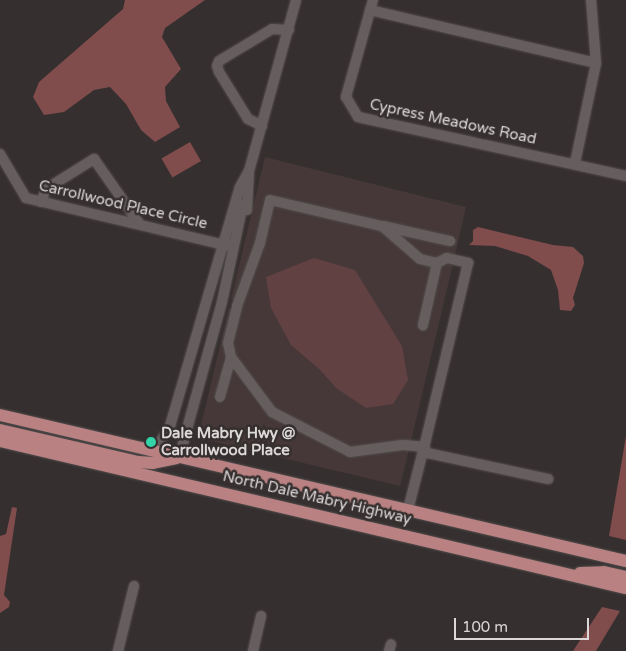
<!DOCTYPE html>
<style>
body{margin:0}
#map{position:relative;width:626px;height:651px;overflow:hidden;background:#362f2f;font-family:"Varela Round",sans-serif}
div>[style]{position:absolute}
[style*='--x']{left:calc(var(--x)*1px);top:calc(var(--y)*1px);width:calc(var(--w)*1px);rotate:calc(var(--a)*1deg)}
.built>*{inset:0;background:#463838}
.green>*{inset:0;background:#614141}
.water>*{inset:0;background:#804c4c;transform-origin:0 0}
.roads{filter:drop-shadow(0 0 1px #524d4d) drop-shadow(0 0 1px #524d4d)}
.minor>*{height:10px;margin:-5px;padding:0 5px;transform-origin:5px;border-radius:5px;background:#665e5e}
.major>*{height:12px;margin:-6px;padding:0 6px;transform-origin:6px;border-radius:6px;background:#b98181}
.dots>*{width:14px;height:14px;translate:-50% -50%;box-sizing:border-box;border:2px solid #362f2f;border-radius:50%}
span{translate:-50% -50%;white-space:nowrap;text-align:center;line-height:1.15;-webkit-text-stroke:5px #362f2f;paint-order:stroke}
.street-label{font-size:15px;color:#dcd8d8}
.poi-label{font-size:15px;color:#dcd8d8;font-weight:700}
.left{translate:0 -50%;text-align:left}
.scale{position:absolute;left:454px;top:618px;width:135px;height:22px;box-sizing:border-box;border:2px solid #dcd8d8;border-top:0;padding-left:6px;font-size:15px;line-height:18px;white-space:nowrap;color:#dcd8d8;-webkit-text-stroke:4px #362f2f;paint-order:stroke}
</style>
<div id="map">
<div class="built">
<i style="clip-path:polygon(265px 157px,466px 207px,455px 255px,436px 258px,422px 255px,399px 234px,454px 246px,456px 237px,270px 195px,264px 199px,255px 242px,233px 300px,231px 299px)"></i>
<i style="clip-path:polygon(evenodd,274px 206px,380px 230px,431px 266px,418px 328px,428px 330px,442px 266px,453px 264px,411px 441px,351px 447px,275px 409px,236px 355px,234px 343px,242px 307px,265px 245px,274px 206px,314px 258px,336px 388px,319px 369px,314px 258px)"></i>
<i style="clip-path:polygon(229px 308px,231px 309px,223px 342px,225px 356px,214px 401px,224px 403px,233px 368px,270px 416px,351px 456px,409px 450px,400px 486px,198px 438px)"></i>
</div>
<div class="green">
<i style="clip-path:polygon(314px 258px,355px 270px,402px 346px,408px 380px,393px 404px,366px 408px,336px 388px,319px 369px,291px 345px,271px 308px,266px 277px)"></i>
</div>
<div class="water">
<i style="clip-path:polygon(125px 0,205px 0,165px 28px,162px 37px,181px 69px,165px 87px,166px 101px,180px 127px,155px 142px,141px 130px,126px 104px,110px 87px,94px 90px,64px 112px,44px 115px,33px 97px,39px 82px,123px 9px)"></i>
<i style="left:190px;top:142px;width:22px;height:33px;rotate:60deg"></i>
<i style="clip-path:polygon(478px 227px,553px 245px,573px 247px,583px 256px,584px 263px,573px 298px,575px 305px,571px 311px,560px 310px,558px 290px,551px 270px,528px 256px,495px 246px,469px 245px,473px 241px,473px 230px)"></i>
<i style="clip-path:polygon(626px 436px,626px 540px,609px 536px)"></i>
<i style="clip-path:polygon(12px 507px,17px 508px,4px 595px,10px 602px,9px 607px,0 613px,0 536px,6px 534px)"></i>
<i style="clip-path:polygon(602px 607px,620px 611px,596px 651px,573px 651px)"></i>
</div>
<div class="roads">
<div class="minor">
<i style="--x:373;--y:0;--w:101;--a:105.6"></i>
<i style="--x:346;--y:97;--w:23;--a:59"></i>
<i style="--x:358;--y:117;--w:274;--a:12.4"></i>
<i style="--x:370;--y:10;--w:232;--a:13.2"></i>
<i style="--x:262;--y:126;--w:16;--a:-153"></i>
<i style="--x:248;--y:119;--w:55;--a:-121.7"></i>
<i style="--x:219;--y:72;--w:6;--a:-108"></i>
<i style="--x:217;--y:66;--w:5;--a:-68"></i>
<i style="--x:219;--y:61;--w:62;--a:-31.1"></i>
<i style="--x:272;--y:29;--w:17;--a:3"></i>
<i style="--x:0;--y:154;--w:51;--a:59.4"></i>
<i style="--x:26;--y:198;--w:209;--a:13.3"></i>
<i style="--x:575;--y:163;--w:102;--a:-78.1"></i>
<i style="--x:596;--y:63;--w:63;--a:-94.5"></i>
<i style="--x:41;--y:202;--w:14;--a:-69"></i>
<i style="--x:46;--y:189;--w:57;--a:-32"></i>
<i style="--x:94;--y:159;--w:78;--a:54.9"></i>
<i style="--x:247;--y:210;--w:39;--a:-87"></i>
<i style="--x:249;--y:171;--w:177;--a:-74.6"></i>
<i style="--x:383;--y:226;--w:69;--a:12.6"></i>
<i style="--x:437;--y:263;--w:11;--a:-27"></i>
<i style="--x:447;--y:258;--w:22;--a:13"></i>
<i style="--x:468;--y:263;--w:189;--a:103.4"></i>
<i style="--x:424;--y:447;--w:7;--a:63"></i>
<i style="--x:427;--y:453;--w:124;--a:12.1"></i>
<i style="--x:231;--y:357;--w:14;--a:-102"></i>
<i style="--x:228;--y:343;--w:38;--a:-76"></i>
<i style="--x:237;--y:306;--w:67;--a:-69.9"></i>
<i style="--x:260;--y:243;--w:44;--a:-76.9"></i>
<i style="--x:270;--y:200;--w:115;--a:13.1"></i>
<i style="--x:382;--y:226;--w:50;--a:41"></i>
<i style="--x:420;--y:259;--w:17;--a:13"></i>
<i style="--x:437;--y:263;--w:64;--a:102.7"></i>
<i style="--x:220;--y:397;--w:41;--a:-74.6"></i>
<i style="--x:231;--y:357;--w:69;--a:53.3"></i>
<i style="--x:272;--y:412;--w:88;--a:27.1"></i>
<i style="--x:350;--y:452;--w:53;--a:-7.5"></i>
<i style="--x:403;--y:445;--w:21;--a:5"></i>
<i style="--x:424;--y:447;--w:65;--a:104.3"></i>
<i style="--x:154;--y:452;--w:31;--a:-58"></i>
<i style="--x:170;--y:426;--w:249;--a:-73.7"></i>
<i style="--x:240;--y:187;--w:18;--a:-61"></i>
<i style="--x:179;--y:458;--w:162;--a:-74.6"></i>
<i style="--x:222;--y:302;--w:100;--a:-77.9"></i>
<i style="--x:118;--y:651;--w:67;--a:-76.2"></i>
<i style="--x:253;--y:651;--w:36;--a:-77"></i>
<i style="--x:389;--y:651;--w:7;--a:-74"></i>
</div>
<div class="major">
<i style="--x:0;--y:415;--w:643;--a:13.13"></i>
<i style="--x:0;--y:430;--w:142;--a:13.1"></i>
<i style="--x:138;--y:462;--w:15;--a:4"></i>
<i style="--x:153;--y:463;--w:24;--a:-12"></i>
<i style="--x:0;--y:441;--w:643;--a:13.22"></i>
<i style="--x:580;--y:573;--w:24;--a:-2"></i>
<i style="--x:604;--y:572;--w:23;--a:13"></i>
</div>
</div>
<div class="dots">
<i style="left:151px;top:442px;background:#33d4a8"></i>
</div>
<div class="street-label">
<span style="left:453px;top:122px;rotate:12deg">Cypress Meadows Road</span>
<span style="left:123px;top:205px;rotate:13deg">Carrollwood Place Circle</span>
<span style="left:317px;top:498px;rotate:13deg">North Dale Mabry Highway</span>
</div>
<div class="poi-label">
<span class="left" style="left:161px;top:442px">Dale Mabry Hwy @<br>Carrollwood Place</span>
</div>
<div class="scale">100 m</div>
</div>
